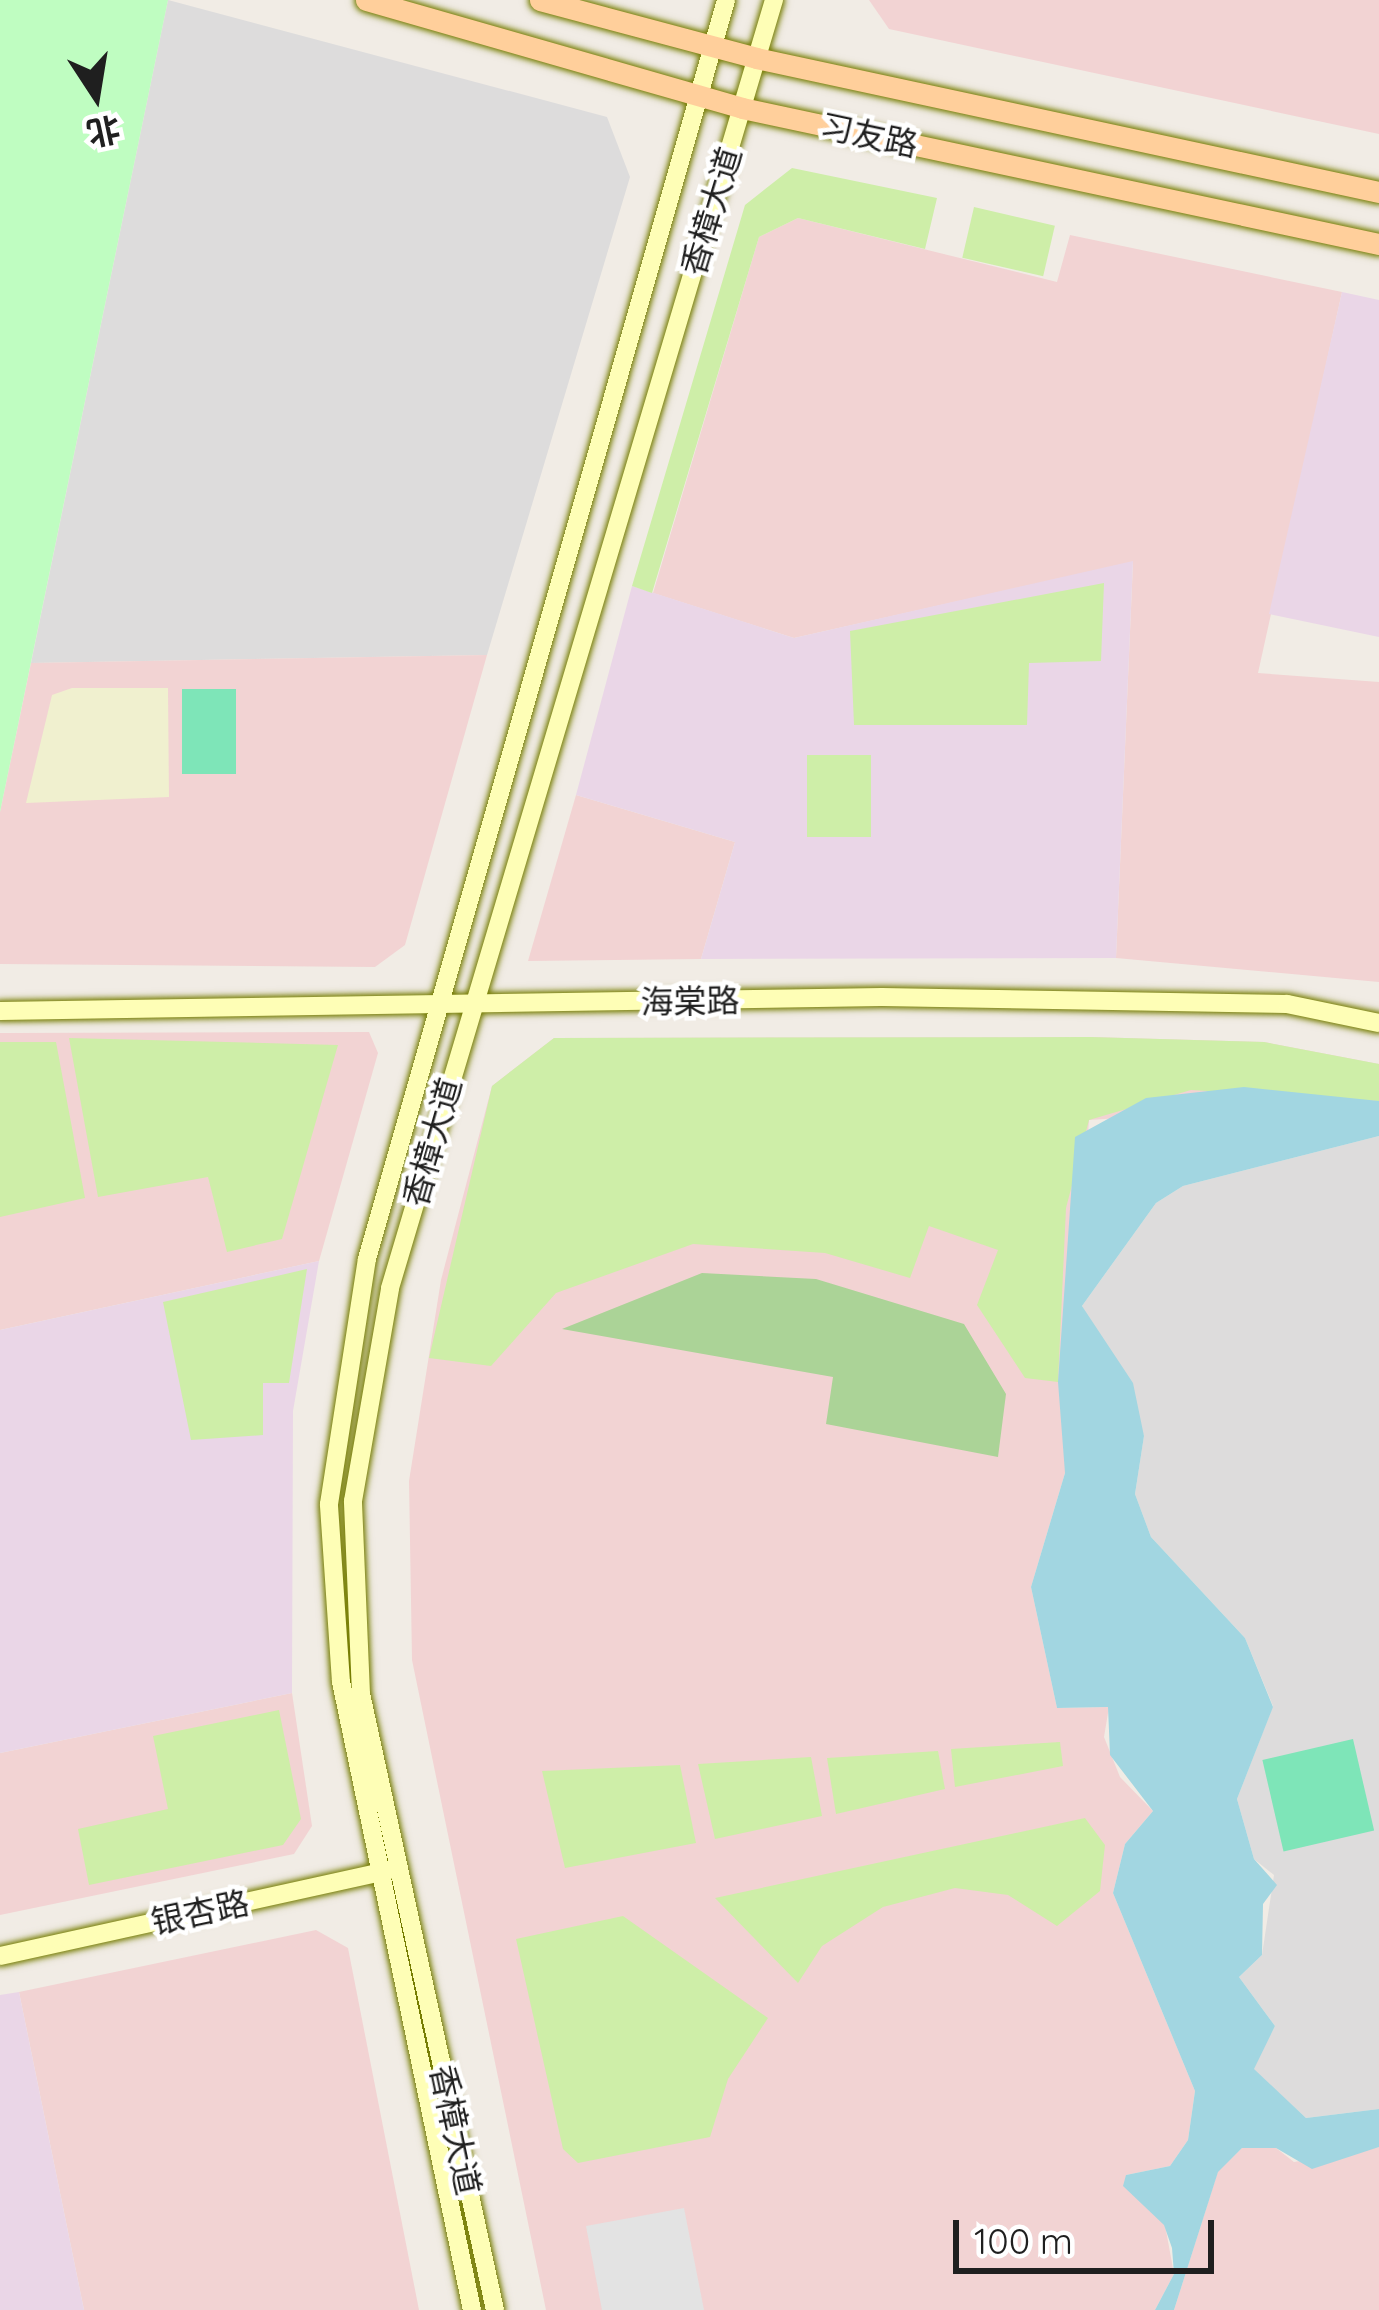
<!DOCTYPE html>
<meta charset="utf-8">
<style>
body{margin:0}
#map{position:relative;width:1379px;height:2310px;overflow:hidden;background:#f1ece5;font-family:Quicksand,"Noto Sans SC",sans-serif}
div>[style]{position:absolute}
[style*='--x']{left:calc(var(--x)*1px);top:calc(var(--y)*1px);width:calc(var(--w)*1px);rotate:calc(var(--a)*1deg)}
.residential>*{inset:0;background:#dddcdc}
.commercial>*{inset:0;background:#f2d3d3}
.industrial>*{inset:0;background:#ead6e7}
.farmland>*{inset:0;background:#f0f0cf}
.grass>*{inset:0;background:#ceeea8;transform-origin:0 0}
.forest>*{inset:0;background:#abd397}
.park>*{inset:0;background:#bffdc1}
.pitch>*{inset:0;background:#7ee5b8;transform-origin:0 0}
.parking>*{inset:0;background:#e3e3e3}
.water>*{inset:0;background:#a2d6e1}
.roads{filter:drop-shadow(0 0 3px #757c00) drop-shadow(0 0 3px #757c00)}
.secondary>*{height:18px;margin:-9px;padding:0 9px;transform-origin:9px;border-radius:9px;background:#fefeb6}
.primary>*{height:21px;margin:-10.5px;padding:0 10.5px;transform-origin:10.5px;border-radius:10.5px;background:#ffcf9b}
span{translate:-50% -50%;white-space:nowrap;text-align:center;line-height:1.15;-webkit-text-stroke:9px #fff;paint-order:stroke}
.street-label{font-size:33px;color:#1f1f1f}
.north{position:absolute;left:36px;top:36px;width:120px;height:120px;-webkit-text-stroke:9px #fff;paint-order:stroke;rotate:168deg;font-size:33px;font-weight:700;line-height:48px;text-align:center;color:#1f1f1f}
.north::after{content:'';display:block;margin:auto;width:42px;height:54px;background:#1f1f1f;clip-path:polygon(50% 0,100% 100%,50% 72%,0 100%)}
.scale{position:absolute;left:953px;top:2220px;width:261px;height:54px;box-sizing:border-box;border:6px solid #1f1f1f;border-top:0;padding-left:15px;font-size:36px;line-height:42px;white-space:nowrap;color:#1f1f1f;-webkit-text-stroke:9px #fff;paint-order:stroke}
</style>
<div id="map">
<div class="residential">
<i style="clip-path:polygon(168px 0,607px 117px,630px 177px,487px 655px,31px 663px)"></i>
<i style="clip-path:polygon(1379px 1136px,1379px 2109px,1306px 2118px,1253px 2069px,1275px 2026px,1239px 1977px,1262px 1955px,1274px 1875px,1254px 1859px,1237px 1799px,1273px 1706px,1245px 1638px,1151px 1537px,1135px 1494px,1144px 1436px,1082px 1306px,1156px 1203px,1183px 1186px)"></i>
</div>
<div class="commercial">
<i style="clip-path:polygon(869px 0,1379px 0,1379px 134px,889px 29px)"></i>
<i style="clip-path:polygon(798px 218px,1057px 282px,1070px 235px,1342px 292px,1258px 673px,1379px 682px,1379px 982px,1116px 958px,1133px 562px,794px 638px,653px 593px,759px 237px)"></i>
<i style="clip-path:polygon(487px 655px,405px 945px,375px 967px,0 964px,0 812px,31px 663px)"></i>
<i style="clip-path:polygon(576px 795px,735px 842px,701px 959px,528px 961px)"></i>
<i style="clip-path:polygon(369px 1032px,378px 1053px,319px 1261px,0 1330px,0 1033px)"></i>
<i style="clip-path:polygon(1090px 1037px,1264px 1042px,1379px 1064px,1379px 1101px,1089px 1120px,1065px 1473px,1031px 1587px,1057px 1708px,1109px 1707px,1104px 1737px,1120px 1777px,1153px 1811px,1125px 1844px,1113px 1893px,1195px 2091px,1188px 2140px,1170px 2166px,1126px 2175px,1165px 2225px,1174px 2274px,1155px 2310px,546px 2310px,412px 1660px,409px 1481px,441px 1280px,492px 1086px,554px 1038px)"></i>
<i style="clip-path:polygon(292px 1693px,312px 1826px,294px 1854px,0 1915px,0 1753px)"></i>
<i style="clip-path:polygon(316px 1930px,348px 1948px,419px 2310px,84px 2310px,19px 1992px)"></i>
<i style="clip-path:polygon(1379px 2147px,1379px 2310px,1174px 2310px,1218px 2171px,1242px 2148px,1276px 2148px,1294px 2162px)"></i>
</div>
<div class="industrial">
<i style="clip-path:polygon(1342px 292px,1379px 300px,1379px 637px,1269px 614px)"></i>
<i style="clip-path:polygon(1133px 561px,1116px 958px,701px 959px,735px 842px,576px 795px,632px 586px,794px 638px)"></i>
<i style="clip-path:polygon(319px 1261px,293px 1411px,292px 1693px,0 1753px,0 1330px)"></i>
<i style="clip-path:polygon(19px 1992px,84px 2310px,0 2310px,0 1995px)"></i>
</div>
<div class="farmland">
<i style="clip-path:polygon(72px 688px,168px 688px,169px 797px,26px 803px,52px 695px)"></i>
</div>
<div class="grass">
<i style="clip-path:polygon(792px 168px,937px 198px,925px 249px,798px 218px,759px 237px,652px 593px,632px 586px,745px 205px)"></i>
<i style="left:974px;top:207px;width:83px;height:52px;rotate:13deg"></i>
<i style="clip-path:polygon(1104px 583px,1101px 661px,1029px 663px,1027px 725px,854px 725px,850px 631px)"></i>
<i style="left:807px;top:755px;width:64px;height:82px"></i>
<i style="clip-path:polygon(1090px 1037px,1264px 1042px,1379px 1064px,1379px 1101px,1191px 1090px,1089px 1120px,1066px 1208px,1058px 1382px,1025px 1378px,977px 1305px,998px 1250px,929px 1226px,910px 1278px,825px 1253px,693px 1244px,556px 1293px,491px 1366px,429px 1358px,492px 1086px,554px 1038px)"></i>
<i style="clip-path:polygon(69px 1038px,338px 1045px,282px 1239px,227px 1252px,208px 1177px,98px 1197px)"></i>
<i style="clip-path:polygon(0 1042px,56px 1042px,85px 1198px,0 1217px)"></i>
<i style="clip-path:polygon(307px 1269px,289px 1383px,263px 1383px,263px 1435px,191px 1440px,163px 1302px)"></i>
<i style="clip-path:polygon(279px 1710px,301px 1819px,283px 1845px,89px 1885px,78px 1829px,168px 1809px,153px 1736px)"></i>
<i style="clip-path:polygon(1060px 1742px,1063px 1766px,955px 1787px,951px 1749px)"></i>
<i style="clip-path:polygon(938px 1751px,945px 1789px,836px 1814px,827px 1758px)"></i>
<i style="clip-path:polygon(811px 1757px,822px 1816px,715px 1839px,698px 1764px)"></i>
<i style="clip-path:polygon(680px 1765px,696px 1843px,565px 1868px,542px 1771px)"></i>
<i style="clip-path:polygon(1085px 1818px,1105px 1845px,1100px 1891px,1057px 1926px,1008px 1895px,955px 1888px,883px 1907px,822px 1946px,798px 1983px,715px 1898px)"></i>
<i style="clip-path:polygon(623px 1916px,768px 2018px,728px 2079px,710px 2137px,578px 2163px,563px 2149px,516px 1939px)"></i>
</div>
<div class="forest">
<i style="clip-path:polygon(702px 1273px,816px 1279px,964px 1324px,1006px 1394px,998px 1457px,826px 1424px,833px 1377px,562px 1329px)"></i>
</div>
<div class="park">
<i style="clip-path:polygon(0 0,168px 0,0 812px)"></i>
</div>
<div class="pitch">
<i style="left:182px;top:689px;width:54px;height:85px"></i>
<i style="left:1353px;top:1739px;width:94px;height:93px;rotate:77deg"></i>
</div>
<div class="parking">
<i style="clip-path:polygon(684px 2208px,704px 2310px,602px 2310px,586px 2226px)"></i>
</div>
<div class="water">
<i style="clip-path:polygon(1244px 1087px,1379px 1101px,1379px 1136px,1183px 1186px,1156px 1203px,1082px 1306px,1133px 1383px,1144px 1436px,1135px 1494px,1151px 1537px,1245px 1638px,1273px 1707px,1237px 1799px,1254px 1859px,1277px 1885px,1263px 1904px,1262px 1955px,1239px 1977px,1275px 2026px,1254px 2069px,1306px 2118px,1379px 2109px,1379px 2147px,1312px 2169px,1276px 2148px,1242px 2148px,1218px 2172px,1174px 2310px,1155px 2310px,1174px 2274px,1172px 2248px,1164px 2225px,1123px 2186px,1126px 2175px,1170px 2166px,1188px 2140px,1195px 2091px,1113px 1893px,1125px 1844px,1153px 1811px,1110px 1755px,1108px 1707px,1057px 1708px,1031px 1587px,1065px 1473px,1058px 1382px,1075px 1137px,1146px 1098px)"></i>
</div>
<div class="roads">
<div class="secondary">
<i style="--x:0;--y:1011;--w:882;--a:-0.91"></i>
<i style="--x:882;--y:997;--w:405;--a:1"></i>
<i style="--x:1287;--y:1004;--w:94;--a:11.7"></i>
<i style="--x:0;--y:1956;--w:397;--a:-12.4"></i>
<i style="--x:472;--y:2310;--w:642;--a:-101.78"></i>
<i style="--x:341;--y:1682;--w:178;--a:-93.9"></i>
<i style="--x:329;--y:1504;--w:248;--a:-81.2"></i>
<i style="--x:367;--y:1259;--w:1309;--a:-74.08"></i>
<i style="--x:495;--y:2310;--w:630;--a:-102.27"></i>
<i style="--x:361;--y:1694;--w:193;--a:-92.4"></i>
<i style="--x:353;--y:1501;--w:216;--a:-80.1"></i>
<i style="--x:390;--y:1288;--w:1344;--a:-73.4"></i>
</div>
<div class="primary">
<i style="--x:366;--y:0;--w:391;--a:16"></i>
<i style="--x:742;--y:108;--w:651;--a:12.05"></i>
<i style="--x:540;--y:0;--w:224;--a:15"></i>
<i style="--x:756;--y:58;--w:637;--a:12.14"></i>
</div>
</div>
<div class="street-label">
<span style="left:869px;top:135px;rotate:12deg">习友路</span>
<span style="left:711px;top:211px;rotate:-73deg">香樟大道</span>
<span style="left:690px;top:1001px;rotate:-1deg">海棠路</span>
<span style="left:432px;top:1142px;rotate:-74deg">香樟大道</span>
<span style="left:200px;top:1912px;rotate:-12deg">银杏路</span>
<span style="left:456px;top:2130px;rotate:78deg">香樟大道</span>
</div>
<div class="north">北</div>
<div class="scale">100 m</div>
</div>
